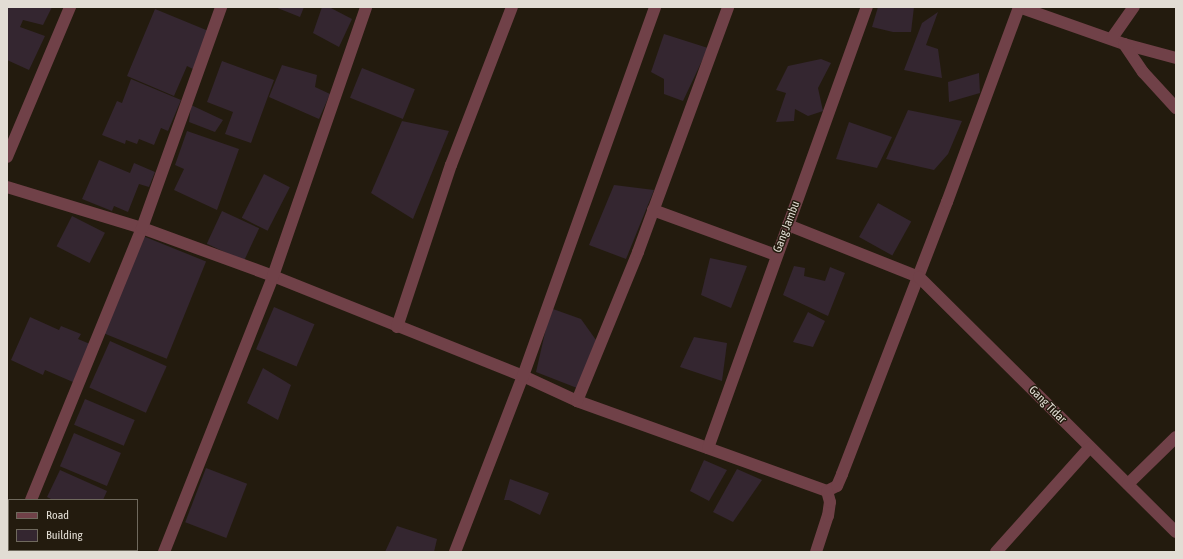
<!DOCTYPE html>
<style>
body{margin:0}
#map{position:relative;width:1183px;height:559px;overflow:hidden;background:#231b0e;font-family:"Asap Condensed",sans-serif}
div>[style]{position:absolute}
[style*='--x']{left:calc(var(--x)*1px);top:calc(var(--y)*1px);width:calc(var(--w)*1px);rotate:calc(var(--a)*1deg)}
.building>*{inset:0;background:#342630;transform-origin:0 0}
.minor>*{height:12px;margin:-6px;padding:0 6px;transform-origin:6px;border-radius:6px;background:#704148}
span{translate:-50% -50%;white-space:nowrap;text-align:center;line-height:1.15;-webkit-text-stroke:3px #231b0e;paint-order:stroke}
.street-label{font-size:12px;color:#e2ddd4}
.frame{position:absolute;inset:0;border:8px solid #e2ddd4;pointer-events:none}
.legend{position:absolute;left:8px;top:499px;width:130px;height:52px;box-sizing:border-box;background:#231b0e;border:1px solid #6f695d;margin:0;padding:5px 7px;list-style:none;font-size:12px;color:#e2ddd4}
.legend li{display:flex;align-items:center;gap:8px;height:20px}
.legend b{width:20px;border:1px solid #6f695d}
</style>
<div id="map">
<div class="building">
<i style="clip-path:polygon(7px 7px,52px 7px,43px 25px,23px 20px,20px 27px,45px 36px,29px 70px,7px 60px)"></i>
<i style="clip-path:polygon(275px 7px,304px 7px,300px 17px)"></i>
<i style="clip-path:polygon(322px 7px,329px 7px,352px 19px,339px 47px,313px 33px)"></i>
<i style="clip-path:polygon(878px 7px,914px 7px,911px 32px,893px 32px,872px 27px)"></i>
<i style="clip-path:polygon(155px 9px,211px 32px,195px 70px,187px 66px,174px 96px,127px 76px)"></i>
<i style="clip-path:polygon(938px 12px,926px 45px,938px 49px,942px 78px,904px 70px,922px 23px)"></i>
<i style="clip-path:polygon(664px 34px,708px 48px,683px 101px,664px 94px,664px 79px,651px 72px)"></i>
<i style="clip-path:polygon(821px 59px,831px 63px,818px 88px,823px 111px,808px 116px,795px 109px,794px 121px,776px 122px,786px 93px,776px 90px,788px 66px)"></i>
<i style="clip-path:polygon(222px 61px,274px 80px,251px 143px,225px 134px,233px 112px,207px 102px)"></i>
<i style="clip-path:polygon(282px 65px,317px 75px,315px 87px,330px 94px,319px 119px,269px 97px)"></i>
<i style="left:362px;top:68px;width:57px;height:32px;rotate:22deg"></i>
<i style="clip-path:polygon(979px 73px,980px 93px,949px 102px,948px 82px)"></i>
<i style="clip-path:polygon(131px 79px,181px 100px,168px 131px,161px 128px,154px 145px,139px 139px,137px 144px,126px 140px,125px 144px,102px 135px,117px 101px,122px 103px)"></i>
<i style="clip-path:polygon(191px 105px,223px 120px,215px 132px,189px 122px)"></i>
<i style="clip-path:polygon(908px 110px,962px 121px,948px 154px,934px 170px,886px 159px)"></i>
<i style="clip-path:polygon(402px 121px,449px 131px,413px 219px,371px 193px)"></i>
<i style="clip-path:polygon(849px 122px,892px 137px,877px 168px,836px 159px)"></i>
<i style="clip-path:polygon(187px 131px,239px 149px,217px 210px,174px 190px,184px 169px,175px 165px)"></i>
<i style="clip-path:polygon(99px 160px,130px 173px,134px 163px,155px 172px,149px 187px,139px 184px,128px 212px,114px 206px,112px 211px,82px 199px)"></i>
<i style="left:264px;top:174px;width:29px;height:49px;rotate:27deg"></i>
<i style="clip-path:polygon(614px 185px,654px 190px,626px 259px,589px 245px)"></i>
<i style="left:878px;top:203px;width:38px;height:39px;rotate:29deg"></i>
<i style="left:222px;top:211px;width:41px;height:36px;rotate:25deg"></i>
<i style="left:72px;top:216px;width:37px;height:34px;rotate:27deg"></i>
<i style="left:143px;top:236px;width:68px;height:105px;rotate:22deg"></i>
<i style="clip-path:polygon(710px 258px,747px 266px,731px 308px,701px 295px)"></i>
<i style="clip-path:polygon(794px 266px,805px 268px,804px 276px,825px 281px,830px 267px,845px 273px,828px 316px,783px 295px)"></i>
<i style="left:274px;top:307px;width:44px;height:46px;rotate:23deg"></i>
<i style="clip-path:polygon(553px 309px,581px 319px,596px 340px,577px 388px,536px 372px,547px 324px)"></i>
<i style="clip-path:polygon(808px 312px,825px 321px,813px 347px,793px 342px)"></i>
<i style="clip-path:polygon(30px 317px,59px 330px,61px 326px,81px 334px,78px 339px,90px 344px,73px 382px,45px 370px,43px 375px,11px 360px)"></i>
<i style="clip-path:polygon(694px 337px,727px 343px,722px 381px,680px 367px)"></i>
<i style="left:110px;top:341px;width:62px;height:51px;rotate:24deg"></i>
<i style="clip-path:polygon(263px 368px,291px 385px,278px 420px,247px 403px)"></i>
<i style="left:85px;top:399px;width:54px;height:28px;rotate:23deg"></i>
<i style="left:74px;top:433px;width:51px;height:36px;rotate:23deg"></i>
<i style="clip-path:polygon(704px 460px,727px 470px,709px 501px,690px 491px)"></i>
<i style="left:206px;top:468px;width:44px;height:58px;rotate:21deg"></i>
<i style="clip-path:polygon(737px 469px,762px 480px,733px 522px,713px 512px)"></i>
<i style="clip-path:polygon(60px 470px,107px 491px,103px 500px,53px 500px,47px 497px)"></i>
<i style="clip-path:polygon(510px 479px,549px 493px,540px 515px,509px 500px,504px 500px)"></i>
<i style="clip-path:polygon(397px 526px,437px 539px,434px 552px,385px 552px)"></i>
<i style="clip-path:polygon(28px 550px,72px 550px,27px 552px)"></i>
</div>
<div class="minor">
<i style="--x:1019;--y:7;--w:111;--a:19.4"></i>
<i style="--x:1124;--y:44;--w:54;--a:15.1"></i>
<i style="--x:1112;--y:38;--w:38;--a:-55"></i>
<i style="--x:1124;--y:44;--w:34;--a:56"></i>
<i style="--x:1143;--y:72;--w:49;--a:47.5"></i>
<i style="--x:7;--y:157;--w:163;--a:-67.2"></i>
<i style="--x:7;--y:187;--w:141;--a:16.9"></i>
<i style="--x:142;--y:228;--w:140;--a:20.1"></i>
<i style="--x:273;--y:276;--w:269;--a:21.8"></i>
<i style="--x:523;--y:376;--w:60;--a:24.8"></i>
<i style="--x:577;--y:401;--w:266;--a:19.8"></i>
<i style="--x:827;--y:491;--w:11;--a:-27"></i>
<i style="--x:837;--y:486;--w:13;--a:-67"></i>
<i style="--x:842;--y:474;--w:292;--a:-68.9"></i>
<i style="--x:947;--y:202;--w:208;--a:-69.7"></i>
<i style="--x:653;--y:210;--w:131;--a:20.1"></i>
<i style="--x:788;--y:225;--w:141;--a:21.7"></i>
<i style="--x:919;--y:277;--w:362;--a:44.8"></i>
<i style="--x:397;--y:327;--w:171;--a:-71.6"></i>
<i style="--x:451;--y:165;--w:169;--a:-68.9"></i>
<i style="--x:577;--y:401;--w:161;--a:-67.7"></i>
<i style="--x:638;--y:252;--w:261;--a:-69.8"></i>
<i style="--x:708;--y:448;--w:469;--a:-70.2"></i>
<i style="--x:1128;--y:484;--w:67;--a:-44.4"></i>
<i style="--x:31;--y:500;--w:294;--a:-67.8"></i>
<i style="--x:142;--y:228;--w:235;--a:-70.3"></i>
<i style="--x:10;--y:552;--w:2;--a:-63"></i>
<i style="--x:164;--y:552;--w:297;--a:-68.4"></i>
<i style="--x:273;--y:276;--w:285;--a:-70.9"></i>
<i style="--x:455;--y:552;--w:189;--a:-68.9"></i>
<i style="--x:523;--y:376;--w:392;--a:-70.3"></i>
<i style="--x:816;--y:552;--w:38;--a:-72"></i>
<i style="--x:828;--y:516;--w:14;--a:-82"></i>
<i style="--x:830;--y:502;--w:11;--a:-105"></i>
<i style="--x:996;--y:552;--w:140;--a:-48.2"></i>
</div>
<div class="street-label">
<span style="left:787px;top:227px;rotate:-69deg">Gang Jambu</span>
<span style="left:1047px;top:405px;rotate:45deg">Gang Tidar</span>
</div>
<div class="frame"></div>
<ul class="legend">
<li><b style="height:5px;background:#704148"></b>Road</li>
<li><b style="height:11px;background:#342630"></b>Building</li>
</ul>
</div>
